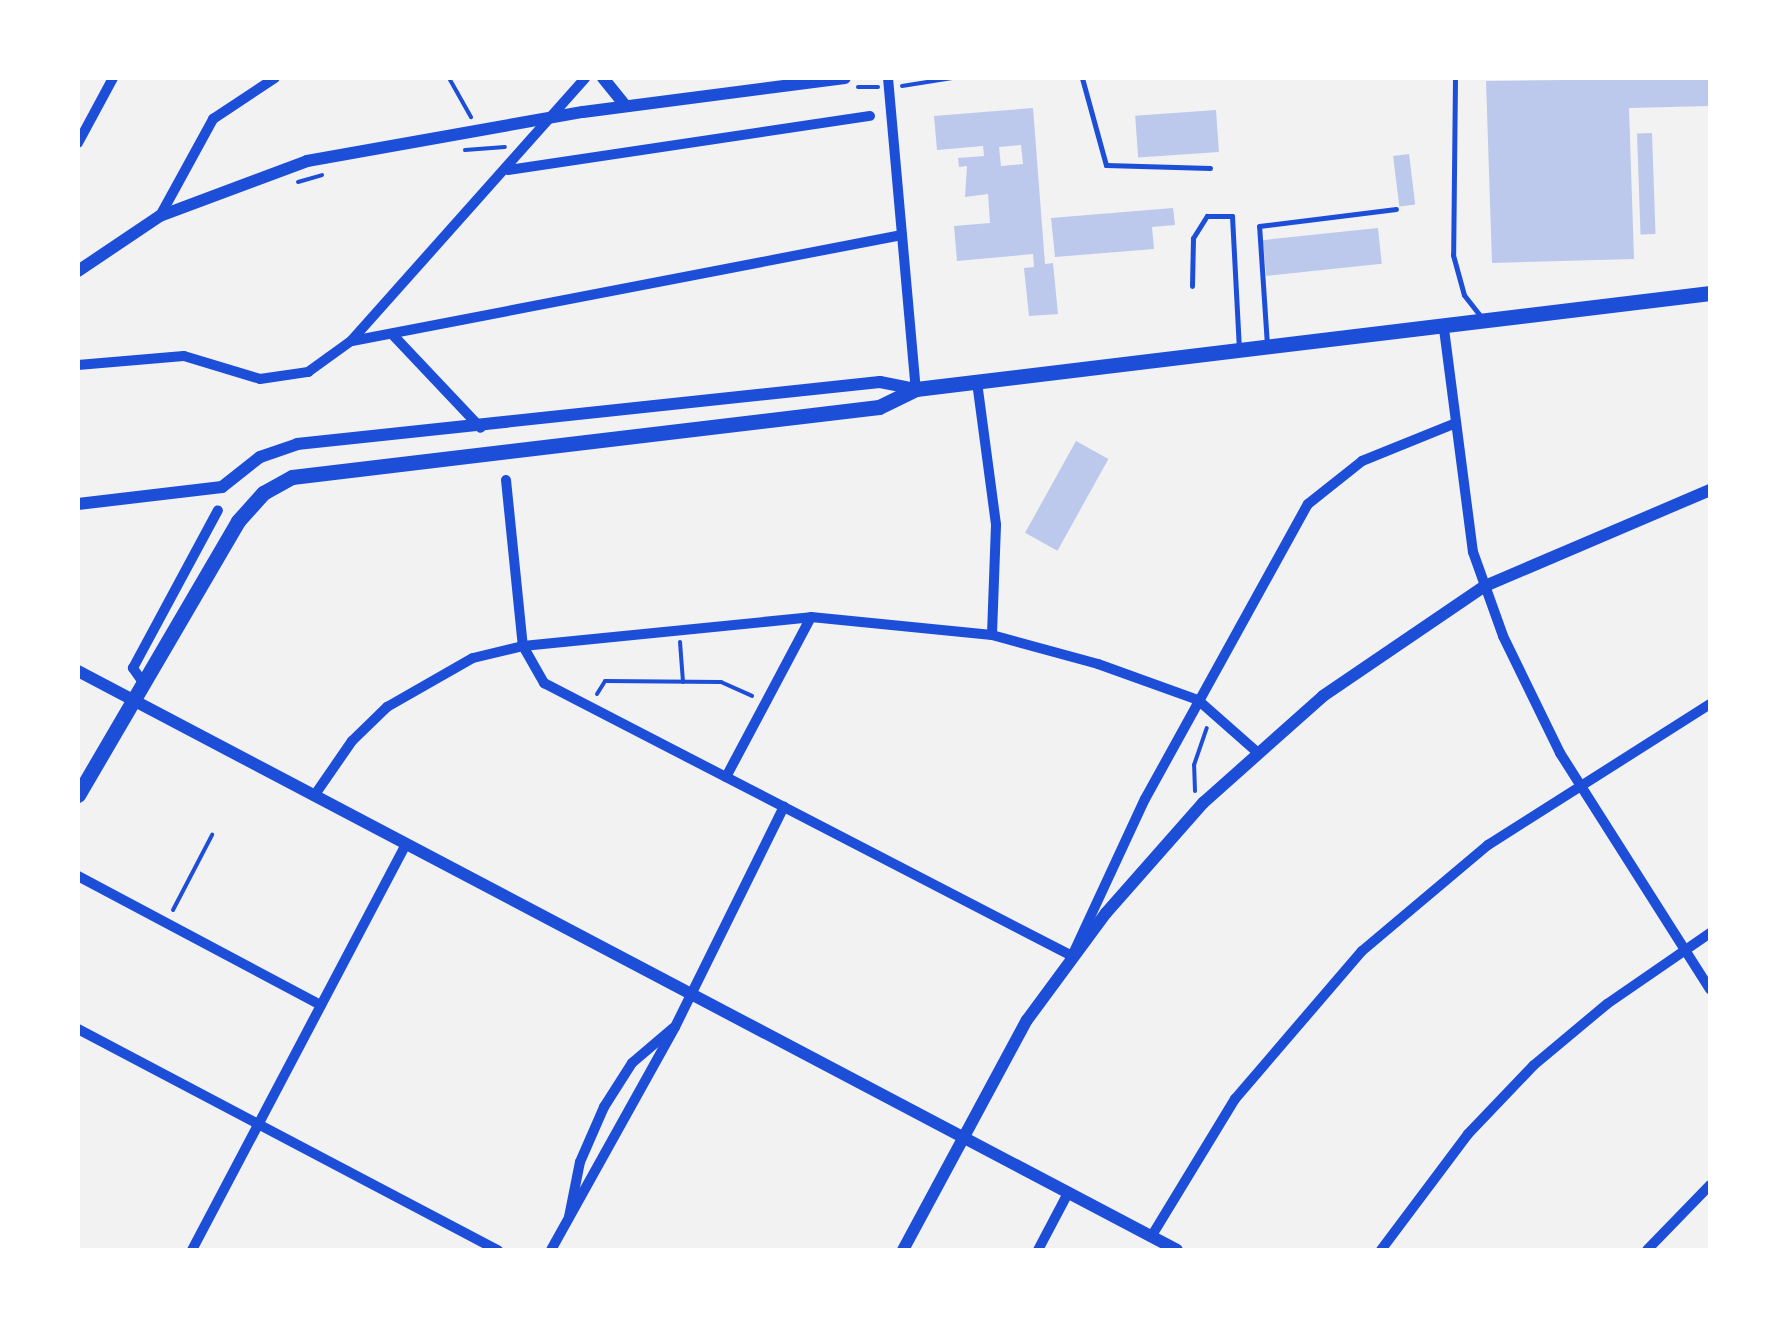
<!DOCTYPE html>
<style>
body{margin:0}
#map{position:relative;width:1788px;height:1328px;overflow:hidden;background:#f2f2f2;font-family:"Golos Text",sans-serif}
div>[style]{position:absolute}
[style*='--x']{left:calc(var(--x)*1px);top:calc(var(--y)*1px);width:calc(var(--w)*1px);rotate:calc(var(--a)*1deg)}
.building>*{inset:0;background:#bdc9ec;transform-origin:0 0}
.path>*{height:4px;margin:-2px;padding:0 2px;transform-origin:2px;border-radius:2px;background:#1d4ed8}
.service>*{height:5px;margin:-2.5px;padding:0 2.5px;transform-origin:2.5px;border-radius:2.5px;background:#1d4ed8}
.minor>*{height:10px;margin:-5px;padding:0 5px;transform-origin:5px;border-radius:5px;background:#1d4ed8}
.tertiary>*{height:12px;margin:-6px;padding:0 6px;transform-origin:6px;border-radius:6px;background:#1d4ed8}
.primary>*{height:15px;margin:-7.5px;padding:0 7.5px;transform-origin:7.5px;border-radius:7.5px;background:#1d4ed8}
span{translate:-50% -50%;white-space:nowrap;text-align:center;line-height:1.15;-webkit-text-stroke:10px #fff;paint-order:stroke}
.frame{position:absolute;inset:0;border:80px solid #fff;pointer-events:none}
</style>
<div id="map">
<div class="building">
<i style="clip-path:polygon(1710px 78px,1710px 106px,1629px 108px,1634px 259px,1492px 263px,1486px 81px)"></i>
<i style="clip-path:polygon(evenodd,1033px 108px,1045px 264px,1053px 263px,1058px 314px,1029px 316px,1024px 268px,1034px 267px,1033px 254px,957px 261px,954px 226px,990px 223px,988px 194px,965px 197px,967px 166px,959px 167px,958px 158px,984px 156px,983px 146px,937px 150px,934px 116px,1033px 108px,1021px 145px,1023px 164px,1001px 166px,999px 147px,1021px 145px)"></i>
<i style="left:1216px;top:110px;width:42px;height:81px;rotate:86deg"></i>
<i style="left:1652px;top:133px;width:101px;height:15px;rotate:88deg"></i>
<i style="left:1409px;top:154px;width:51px;height:16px;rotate:83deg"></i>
<i style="clip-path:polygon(1173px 208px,1175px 225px,1152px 227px,1154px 249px,1055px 257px,1051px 218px)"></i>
<i style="left:1378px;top:228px;width:36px;height:116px;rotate:84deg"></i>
<i style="left:1076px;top:441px;width:37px;height:105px;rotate:29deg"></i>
</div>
<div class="path">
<i style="--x:449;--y:78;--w:45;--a:60.6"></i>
<i style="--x:902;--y:86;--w:51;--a:-9.1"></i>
<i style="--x:858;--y:87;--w:20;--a:0"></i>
<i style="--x:465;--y:150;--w:40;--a:-4.3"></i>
<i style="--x:298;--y:182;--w:25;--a:-16"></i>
<i style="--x:680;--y:642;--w:40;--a:85.7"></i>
<i style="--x:597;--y:694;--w:15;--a:-58"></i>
<i style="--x:605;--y:681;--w:116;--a:0.5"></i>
<i style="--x:721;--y:682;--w:34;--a:24"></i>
<i style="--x:1195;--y:791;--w:26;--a:-92"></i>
<i style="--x:1194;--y:765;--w:39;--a:-71"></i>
<i style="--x:173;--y:910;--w:85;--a:-62.5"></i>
</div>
<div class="service">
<i style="--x:1082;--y:78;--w:90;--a:74.6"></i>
<i style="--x:1106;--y:165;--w:104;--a:1.7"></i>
<i style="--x:1455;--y:78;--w:177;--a:90.6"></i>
<i style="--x:1453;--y:255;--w:41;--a:74.6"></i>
<i style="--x:1464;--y:295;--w:28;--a:52"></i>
<i style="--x:1192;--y:286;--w:48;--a:-88.8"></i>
<i style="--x:1193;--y:238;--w:26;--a:-58"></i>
<i style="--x:1207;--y:216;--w:25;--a:0"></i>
<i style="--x:1232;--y:216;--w:132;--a:87"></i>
<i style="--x:1267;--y:345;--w:119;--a:-93.8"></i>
<i style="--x:1259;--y:226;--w:138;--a:-7.1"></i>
</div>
<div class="minor">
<i style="--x:888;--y:78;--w:312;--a:84.9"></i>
<i style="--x:78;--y:143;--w:74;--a:-61.7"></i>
<i style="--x:508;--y:170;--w:366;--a:-8.5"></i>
<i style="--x:160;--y:216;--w:111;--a:-61.3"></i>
<i style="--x:213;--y:119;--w:74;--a:-33.5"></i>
<i style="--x:1444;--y:329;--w:225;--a:82.6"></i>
<i style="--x:1473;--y:552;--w:89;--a:70.3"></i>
<i style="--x:1503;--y:636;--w:130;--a:64"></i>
<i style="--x:1560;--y:753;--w:280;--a:57.6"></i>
<i style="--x:392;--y:334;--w:129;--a:46.6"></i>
<i style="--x:352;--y:341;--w:560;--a:-10.91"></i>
<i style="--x:78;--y:365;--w:106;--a:-4.9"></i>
<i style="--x:184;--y:356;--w:79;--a:16.8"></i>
<i style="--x:260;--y:379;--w:49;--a:-8.3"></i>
<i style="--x:308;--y:372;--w:53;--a:-35.8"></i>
<i style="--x:351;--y:341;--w:352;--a:-48.3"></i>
<i style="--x:977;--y:382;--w:144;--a:82.4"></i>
<i style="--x:996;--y:525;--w:110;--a:92.1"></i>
<i style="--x:506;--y:480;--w:167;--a:84.2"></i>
<i style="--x:523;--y:646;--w:43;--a:60.4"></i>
<i style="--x:544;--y:683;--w:594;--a:27.34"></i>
<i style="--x:1072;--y:956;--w:173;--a:-65.1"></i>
<i style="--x:1145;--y:799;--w:337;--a:-61.1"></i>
<i style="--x:1308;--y:504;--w:69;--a:-38.5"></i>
<i style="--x:1362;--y:461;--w:101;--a:-22"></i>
<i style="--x:142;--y:681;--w:16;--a:-125"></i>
<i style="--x:133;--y:668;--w:179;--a:-61.7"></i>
<i style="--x:726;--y:777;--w:181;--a:-62"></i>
<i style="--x:314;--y:796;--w:67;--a:-55.4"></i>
<i style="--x:352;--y:741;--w:49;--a:-44.2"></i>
<i style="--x:387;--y:707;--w:99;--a:-29.7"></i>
<i style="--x:473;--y:658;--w:51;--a:-13.5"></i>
<i style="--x:523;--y:646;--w:289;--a:-5.7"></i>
<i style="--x:811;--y:617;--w:182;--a:5.7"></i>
<i style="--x:992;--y:635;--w:110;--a:15.3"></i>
<i style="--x:1098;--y:664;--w:106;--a:19.8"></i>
<i style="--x:1198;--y:700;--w:79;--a:41.4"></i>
<i style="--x:78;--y:876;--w:275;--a:28"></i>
<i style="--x:78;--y:1029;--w:475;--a:27.8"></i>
<i style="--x:569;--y:1217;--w:56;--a:-78.7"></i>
<i style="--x:580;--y:1162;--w:60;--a:-66.4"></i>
<i style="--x:604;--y:1107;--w:52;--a:-57.5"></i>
<i style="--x:632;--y:1063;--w:54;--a:-40.5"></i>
<i style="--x:1151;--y:1237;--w:162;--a:-58.7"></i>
<i style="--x:1235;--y:1099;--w:195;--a:-49.4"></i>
<i style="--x:1362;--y:951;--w:165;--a:-40.1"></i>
<i style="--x:1488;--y:845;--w:263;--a:-32.4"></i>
<i style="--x:192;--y:1250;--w:459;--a:-62.2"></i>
<i style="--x:551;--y:1250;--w:255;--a:-60.9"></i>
<i style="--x:675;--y:1027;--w:246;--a:-63.7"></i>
<i style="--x:1038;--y:1250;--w:64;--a:-62.2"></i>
<i style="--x:1381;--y:1250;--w:145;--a:-53.1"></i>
<i style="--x:1468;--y:1134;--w:95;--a:-46.3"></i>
<i style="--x:1534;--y:1065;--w:95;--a:-39.9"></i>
<i style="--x:1607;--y:1004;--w:125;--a:-34.6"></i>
<i style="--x:1647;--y:1250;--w:91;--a:-45.9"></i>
</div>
<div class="tertiary">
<i style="--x:603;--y:78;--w:36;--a:51"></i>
<i style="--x:78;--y:271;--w:99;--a:-33.9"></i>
<i style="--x:160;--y:216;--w:157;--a:-20.5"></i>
<i style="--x:307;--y:161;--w:280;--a:-10.1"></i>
<i style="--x:583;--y:112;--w:264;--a:-7.4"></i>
<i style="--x:78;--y:504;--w:145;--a:-6.7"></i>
<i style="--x:222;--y:487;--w:48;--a:-38.3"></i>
<i style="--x:260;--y:457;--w:39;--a:-19"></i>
<i style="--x:297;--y:444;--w:586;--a:-6.07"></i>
<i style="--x:880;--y:382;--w:37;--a:11"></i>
<i style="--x:78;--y:671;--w:1242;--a:27.78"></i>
<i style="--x:903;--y:1250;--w:261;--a:-61.7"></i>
<i style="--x:1027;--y:1020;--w:133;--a:-53.6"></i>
<i style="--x:1106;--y:913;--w:147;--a:-48.6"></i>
<i style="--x:1203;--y:803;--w:161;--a:-41.7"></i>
<i style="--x:1323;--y:696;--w:196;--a:-34.2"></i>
<i style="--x:1485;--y:586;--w:245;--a:-23.1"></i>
</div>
<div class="primary">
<i style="--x:78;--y:795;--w:317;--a:-59.7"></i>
<i style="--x:238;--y:521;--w:38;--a:-48"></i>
<i style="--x:263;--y:493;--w:33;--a:-29"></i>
<i style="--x:292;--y:477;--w:591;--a:-6.8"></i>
<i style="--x:879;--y:407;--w:41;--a:-25.9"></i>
<i style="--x:916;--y:389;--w:800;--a:-6.89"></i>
</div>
<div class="frame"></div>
</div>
